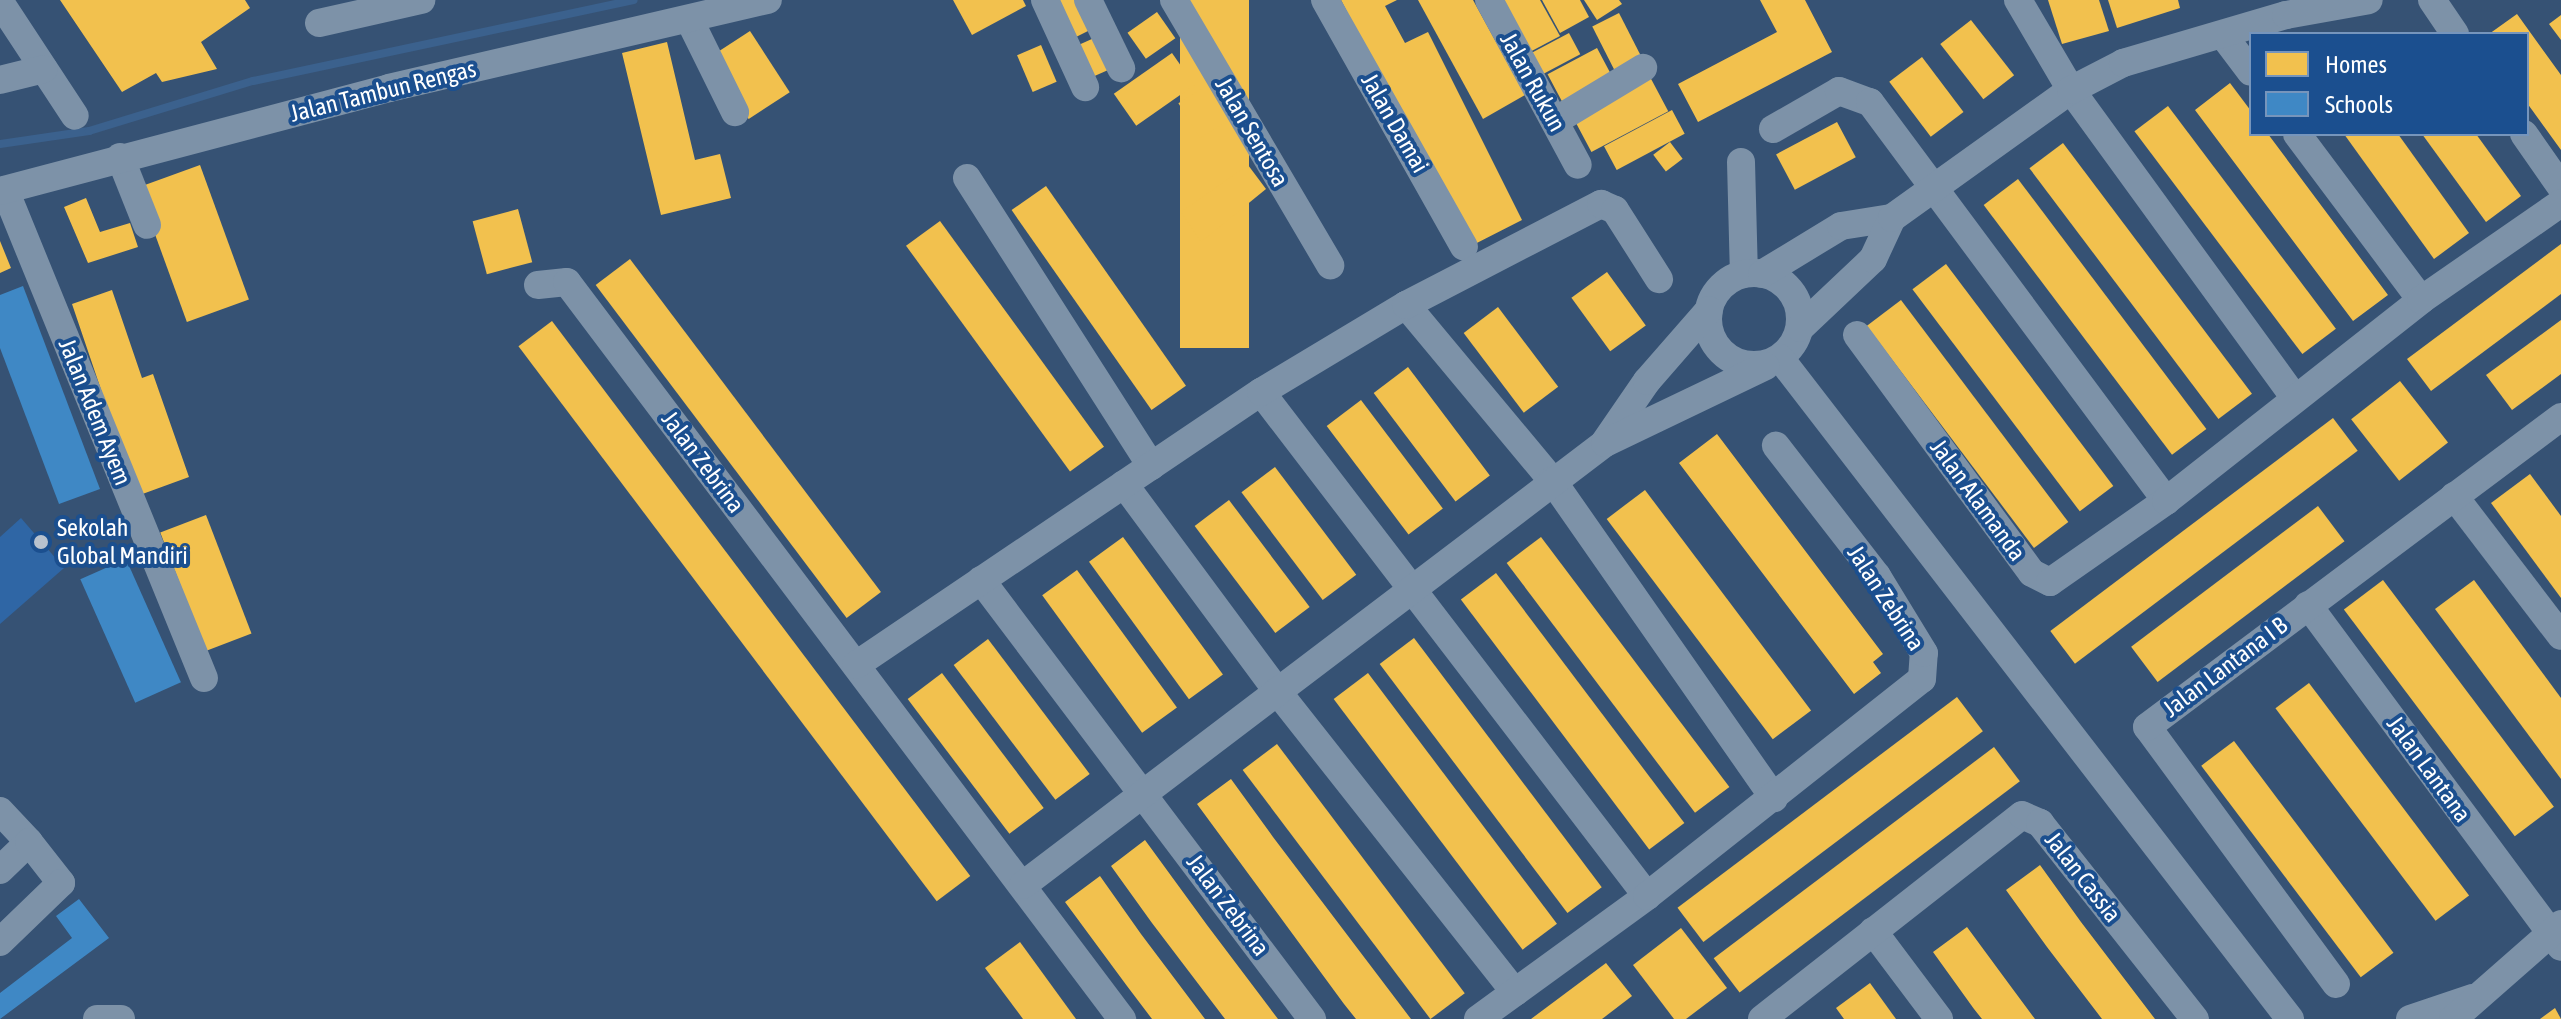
<!DOCTYPE html>
<style>
body{margin:0}
#map{position:relative;width:2561px;height:1019px;overflow:hidden;background:#365274;font-family:"Asap Condensed",sans-serif}
div>[style]{position:absolute}
[style*='--x']{left:calc(var(--x)*1px);top:calc(var(--y)*1px);width:calc(var(--w)*1px);rotate:calc(var(--a)*1deg)}
.green>*{inset:0;background:#2f66a5}
.homes>*{inset:0;background:#f2c14e;transform-origin:0 0}
.schools>*{inset:0;background:#3f88c5;transform-origin:0 0}
.stream>*{height:8px;margin:-4px;padding:0 4px;transform-origin:4px;border-radius:4px;background:#3b618d}
.minor>*{height:28px;margin:-14px;padding:0 14px;transform-origin:14px;border-radius:14px;background:#7d92a8}
.minor>.ring{margin:-14px;padding:0;box-sizing:content-box;background:none;border:28px solid #7d92a8;border-radius:50%}
.dots>*{width:22px;height:22px;translate:-50% -50%;box-sizing:border-box;border:4px solid #1b4f8f;border-radius:50%}
span{translate:-50% -50%;white-space:nowrap;text-align:center;line-height:1.15;-webkit-text-stroke:8px #1b4f8f;paint-order:stroke}
.street-label{font-size:24px;color:#fff}
.poi-label{font-size:24px;color:#fff}
.left{translate:0 -50%;text-align:left}
.legend{position:absolute;left:2249px;top:32px;width:280px;height:104px;box-sizing:border-box;background:#1b4f8f;border:2px solid #7695bc;margin:0;padding:10px 14px;list-style:none;font-size:24px;color:#fff}
.legend li{display:flex;align-items:center;gap:16px;height:40px}
.legend b{width:40px;border:2px solid #7695bc}
</style>
<div id="map">
<div class="green">
<i style="clip-path:polygon(21px 518px,64px 568px,0 624px,0 537px)"></i>
</div>
<div class="homes">
<i style="clip-path:polygon(60px 0,245px 0,250px 8px,201px 42px,217px 69px,162px 82px,156px 73px,122px 92px)"></i>
<i style="clip-path:polygon(953px 0,1023px 0,1026px 6px,972px 35px)"></i>
<i style="clip-path:polygon(1051px 0,1085px 0,1098px 26px,1070px 40px)"></i>
<i style="left:1180px;top:0;width:69px;height:348px"></i>
<i style="clip-path:polygon(1341px 0,1397px 0,1385px 6px,1405px 43px,1428px 32px,1522px 220px,1467px 248px)"></i>
<i style="clip-path:polygon(1418px 0,1473px 0,1525px 95px,1483px 119px)"></i>
<i style="clip-path:polygon(1497px 0,1540px 0,1560px 36px,1526px 54px)"></i>
<i style="clip-path:polygon(1542px 0,1580px 0,1589px 17px,1560px 33px)"></i>
<i style="clip-path:polygon(1584px 0,1619px 0,1622px 4px,1597px 20px)"></i>
<i style="clip-path:polygon(1760px 0,1805px 0,1832px 52px,1698px 122px,1678px 84px,1777px 32px)"></i>
<i style="clip-path:polygon(2048px 0,2099px 0,2109px 31px,2062px 44px)"></i>
<i style="clip-path:polygon(2108px 0,2178px 0,2180px 8px,2117px 28px)"></i>
<i style="left:1157px;top:12px;width:32px;height:36px;rotate:55deg"></i>
<i style="left:1619px;top:13px;width:54px;height:30px;rotate:63deg"></i>
<i style="clip-path:polygon(2517px 14px,2561px 75px,2561px 150px,2527px 103px,2527px 34px,2489px 34px)"></i>
<i style="clip-path:polygon(2561px 15px,2561px 40px,2549px 24px)"></i>
<i style="left:1971px;top:20px;width:70px;height:39px;rotate:52deg"></i>
<i style="left:750px;top:31px;width:73px;height:49px;rotate:57deg"></i>
<i style="left:1569px;top:33px;width:24px;height:49px;rotate:62deg"></i>
<i style="left:1103px;top:34px;width:35px;height:36px;rotate:66deg"></i>
<i style="clip-path:polygon(667px 42px,695px 160px,720px 154px,731px 198px,661px 215px,622px 53px)"></i>
<i style="left:1041px;top:45px;width:40px;height:26px;rotate:67deg"></i>
<i style="left:1597px;top:48px;width:32px;height:56px;rotate:62deg"></i>
<i style="left:1172px;top:53px;width:39px;height:71px;rotate:55deg"></i>
<i style="left:1922px;top:57px;width:69px;height:41px;rotate:53deg"></i>
<i style="left:1649px;top:75px;width:41px;height:87px;rotate:62deg"></i>
<i style="left:1214px;top:81px;width:41px;height:42px;rotate:58deg"></i>
<i style="clip-path:polygon(2230px 83px,2251px 111px,2251px 134px,2268px 134px,2388px 295px,2353px 321px,2195px 110px)"></i>
<i style="left:2168px;top:106px;width:279px;height:42px;rotate:53deg"></i>
<i style="left:1672px;top:110px;width:27px;height:77px;rotate:62deg"></i>
<i style="left:1837px;top:122px;width:40px;height:69px;rotate:62deg"></i>
<i style="clip-path:polygon(2344px 134px,2398px 134px,2469px 233px,2434px 259px)"></i>
<i style="clip-path:polygon(2422px 134px,2476px 134px,2521px 196px,2486px 222px)"></i>
<i style="left:1670px;top:142px;width:21px;height:21px;rotate:53deg"></i>
<i style="left:2063px;top:143px;width:314px;height:42px;rotate:53deg"></i>
<i style="left:200px;top:165px;width:143px;height:66px;rotate:70deg"></i>
<i style="clip-path:polygon(1248px 165px,1266px 189px,1201px 242px,1181px 212px)"></i>
<i style="left:2018px;top:179px;width:313px;height:43px;rotate:53deg"></i>
<i style="left:1046px;top:186px;width:244px;height:42px;rotate:55deg"></i>
<i style="clip-path:polygon(86px 198px,100px 232px,130px 223px,138px 247px,88px 263px,64px 207px)"></i>
<i style="left:518px;top:209px;width:55px;height:47px;rotate:75deg"></i>
<i style="left:940px;top:221px;width:279px;height:42px;rotate:54deg"></i>
<i style="clip-path:polygon(0 241px,11px 268px,0 273px)"></i>
<i style="clip-path:polygon(2561px 244px,2561px 294px,2431px 391px,2407px 359px)"></i>
<i style="left:630px;top:259px;width:417px;height:43px;rotate:53deg"></i>
<i style="left:1946px;top:264px;width:278px;height:42px;rotate:53deg"></i>
<i style="left:1607px;top:272px;width:66px;height:44px;rotate:54deg"></i>
<i style="clip-path:polygon(112px 290px,142px 378px,153px 374px,189px 477px,137px 496px,72px 304px)"></i>
<i style="left:1901px;top:300px;width:278px;height:43px;rotate:53deg"></i>
<i style="left:1498px;top:307px;width:100px;height:43px;rotate:53deg"></i>
<i style="clip-path:polygon(2561px 320px,2561px 374px,2512px 410px,2486px 375px)"></i>
<i style="left:552px;top:321px;width:695px;height:42px;rotate:53deg"></i>
<i style="left:1408px;top:367px;width:136px;height:43px;rotate:53deg"></i>
<i style="left:2400px;top:381px;width:78px;height:62px;rotate:52deg"></i>
<i style="left:1361px;top:400px;width:136px;height:43px;rotate:53deg"></i>
<i style="left:2333px;top:418px;width:41px;height:354px;rotate:53deg"></i>
<i style="clip-path:polygon(1717px 434px,1883px 654px,1873px 662px,1881px 673px,1854px 694px,1679px 463px)"></i>
<i style="left:1275px;top:467px;width:135px;height:42px;rotate:53deg"></i>
<i style="clip-path:polygon(2530px 474px,2561px 516px,2561px 598px,2491px 503px)"></i>
<i style="left:1645px;top:490px;width:276px;height:48px;rotate:53deg"></i>
<i style="left:1229px;top:500px;width:134px;height:43px;rotate:53deg"></i>
<i style="left:2318px;top:506px;width:44px;height:234px;rotate:53deg"></i>
<i style="left:206px;top:515px;width:127px;height:49px;rotate:69deg"></i>
<i style="left:1123px;top:537px;width:170px;height:42px;rotate:54deg"></i>
<i style="left:1541px;top:537px;width:313px;height:43px;rotate:53deg"></i>
<i style="left:1077px;top:570px;width:170px;height:43px;rotate:54deg"></i>
<i style="left:1496px;top:573px;width:313px;height:44px;rotate:53deg"></i>
<i style="left:2383px;top:580px;width:284px;height:49px;rotate:53deg"></i>
<i style="clip-path:polygon(2474px 580px,2561px 698px,2561px 779px,2435px 609px)"></i>
<i style="left:1414px;top:638px;width:312px;height:43px;rotate:53deg"></i>
<i style="left:988px;top:639px;width:169px;height:43px;rotate:53deg"></i>
<i style="left:942px;top:673px;width:169px;height:43px;rotate:53deg"></i>
<i style="left:1368px;top:673px;width:314px;height:43px;rotate:53deg"></i>
<i style="left:2309px;top:683px;width:266px;height:42px;rotate:53deg"></i>
<i style="left:1957px;top:697px;width:43px;height:350px;rotate:53deg"></i>
<i style="left:2234px;top:741px;width:265px;height:41px;rotate:53deg"></i>
<i style="left:1277px;top:744px;width:312px;height:43px;rotate:53deg"></i>
<i style="left:1994px;top:747px;width:43px;height:351px;rotate:53deg"></i>
<i style="clip-path:polygon(1231px 779px,1273px 837px,1411px 1019px,1356px 1019px,1344px 1004px,1197px 804px)"></i>
<i style="clip-path:polygon(1145px 840px,1207px 925px,1278px 1019px,1225px 1019px,1152px 923px,1111px 866px)"></i>
<i style="clip-path:polygon(2040px 865px,2081px 922px,2155px 1019px,2102px 1019px,2047px 947px,2006px 890px)"></i>
<i style="clip-path:polygon(1100px 876px,1141px 934px,1205px 1019px,1152px 1019px,1127px 986px,1065px 902px)"></i>
<i style="clip-path:polygon(1967px 927px,2009px 984px,2035px 1019px,1982px 1019px,1974px 1009px,1933px 952px)"></i>
<i style="clip-path:polygon(1681px 928px,1727px 988px,1686px 1019px,1674px 1019px,1633px 965px)"></i>
<i style="clip-path:polygon(1020px 942px,1076px 1019px,1023px 1019px,985px 968px)"></i>
<i style="clip-path:polygon(1606px 963px,1632px 996px,1602px 1019px,1531px 1019px)"></i>
<i style="clip-path:polygon(1870px 983px,1896px 1019px,1844px 1019px,1836px 1008px)"></i>
<i style="clip-path:polygon(2555px 1008px,2561px 1019px,2540px 1019px)"></i>
</div>
<div class="schools">
<i style="clip-path:polygon(23px 286px,100px 489px,59px 504px,0 348px,0 295px)"></i>
<i style="left:126px;top:559px;width:135px;height:50px;rotate:66deg"></i>
<i style="clip-path:polygon(79px 899px,109px 938px,0 1019px,0 993px,72px 938px,56px 916px)"></i>
</div>
<div class="stream">
<i style="--x:0;--y:144;--w:90;--a:-8.3"></i>
<i style="--x:89;--y:131;--w:171;--a:-17"></i>
<i style="--x:253;--y:81;--w:389;--a:-12"></i>
</div>
<div class="minor">
<i style="--x:1045;--y:0;--w:96;--a:65.3"></i>
<i style="--x:1088;--y:0;--w:76;--a:64.1"></i>
<i style="--x:1174;--y:0;--w:308;--a:59.5"></i>
<i style="--x:1325;--y:0;--w:283;--a:60.6"></i>
<i style="--x:1489;--y:0;--w:187;--a:61.7"></i>
<i style="--x:2018;--y:0;--w:104;--a:59.5"></i>
<i style="--x:2071;--y:90;--w:379;--a:54"></i>
<i style="--x:2432;--y:0;--w:41;--a:55.9"></i>
<i style="--x:0;--y:2;--w:136;--a:56.7"></i>
<i style="--x:689;--y:19;--w:104;--a:63.7"></i>
<i style="--x:319;--y:23;--w:105;--a:-12.7"></i>
<i style="--x:2223;--y:35;--w:46;--a:52.9"></i>
<i style="--x:0;--y:80;--w:45;--a:-14"></i>
<i style="--x:1555;--y:121;--w:103;--a:-31.1"></i>
<i style="--x:1773;--y:129;--w:76;--a:-29.9"></i>
<i style="--x:1839;--y:91;--w:33;--a:20"></i>
<i style="--x:1870;--y:102;--w:497;--a:53.4"></i>
<i style="--x:2297;--y:134;--w:207;--a:53.2"></i>
<i style="--x:2524;--y:134;--w:65;--a:55.1"></i>
<i style="--x:120;--y:157;--w:73;--a:68.3"></i>
<i style="--x:1741;--y:162;--w:112;--a:88.5"></i>
<i style="--x:967;--y:178;--w:342;--a:57.4"></i>
<i style="--x:5;--y:190;--w:527;--a:67.82"></i>
<i style="--x:0;--y:191;--w:402;--a:-14.8"></i>
<i style="--x:389;--y:88;--w:389;--a:-13.1"></i>
<i class="ring" style="left:1708px;top:273px;width:64px;height:64px"></i>
<i style="--x:1762;--y:274;--w:92;--a:-31.3"></i>
<i style="--x:1841;--y:226;--w:52;--a:-8.9"></i>
<i style="--x:538;--y:285;--w:29;--a:-6"></i>
<i style="--x:567;--y:282;--w:923;--a:53.02"></i>
<i style="--x:1406;--y:305;--w:228;--a:50.2"></i>
<i style="--x:1552;--y:480;--w:388;--a:55.1"></i>
<i style="--x:1800;--y:328;--w:100;--a:-43.4"></i>
<i style="--x:1873;--y:259;--w:45;--a:-65.1"></i>
<i style="--x:1892;--y:218;--w:220;--a:-35.6"></i>
<i style="--x:2071;--y:90;--w:59;--a:-27.4"></i>
<i style="--x:2123;--y:63;--w:170;--a:-16.4"></i>
<i style="--x:2286;--y:15;--w:84;--a:-10.2"></i>
<i style="--x:1857;--y:335;--w:295;--a:53.7"></i>
<i style="--x:2032;--y:573;--w:20;--a:27"></i>
<i style="--x:2050;--y:582;--w:141;--a:-34.9"></i>
<i style="--x:2166;--y:501;--w:325;--a:-38.2"></i>
<i style="--x:2421;--y:300;--w:170;--a:-34.7"></i>
<i style="--x:1780;--y:358;--w:835;--a:52.35"></i>
<i style="--x:1261;--y:392;--w:635;--a:52.55"></i>
<i style="--x:1605;--y:442;--w:74;--a:-55.5"></i>
<i style="--x:1647;--y:381;--w:94;--a:-48.9"></i>
<i style="--x:1124;--y:484;--w:257;--a:53.5"></i>
<i style="--x:1277;--y:691;--w:384;--a:51.7"></i>
<i style="--x:2454;--y:496;--w:176;--a:52.6"></i>
<i style="--x:981;--y:580;--w:550;--a:52.98"></i>
<i style="--x:2308;--y:605;--w:425;--a:53.5"></i>
<i style="--x:856;--y:665;--w:488;--a:-34"></i>
<i style="--x:1261;--y:392;--w:169;--a:-31"></i>
<i style="--x:1406;--y:305;--w:220;--a:-27.4"></i>
<i style="--x:1601;--y:204;--w:15;--a:23"></i>
<i style="--x:1615;--y:210;--w:82;--a:57.5"></i>
<i style="--x:0;--y:811;--w:42;--a:46.9"></i>
<i style="--x:0;--y:870;--w:40;--a:-44"></i>
<i style="--x:29;--y:842;--w:52;--a:52"></i>
<i style="--x:61;--y:883;--w:85;--a:136"></i>
<i style="--x:1023;--y:885;--w:731;--a:-37.21"></i>
<i style="--x:1605;--y:443;--w:178;--a:-25.6"></i>
<i style="--x:1873;--y:931;--w:110;--a:53.1"></i>
<i style="--x:2336;--y:984;--w:319;--a:-126.3"></i>
<i style="--x:2147;--y:727;--w:517;--a:-36.83"></i>
<i style="--x:97;--y:1019;--w:24;--a:0"></i>
<i style="--x:1478;--y:1019;--w:209;--a:-36"></i>
<i style="--x:1647;--y:896;--w:350;--a:-38.3"></i>
<i style="--x:1922;--y:679;--w:26;--a:-86"></i>
<i style="--x:1924;--y:653;--w:90;--a:-121.4"></i>
<i style="--x:1877;--y:576;--w:165;--a:-127.8"></i>
<i style="--x:1762;--y:1019;--w:330;--a:-38.1"></i>
<i style="--x:2022;--y:815;--w:20;--a:24"></i>
<i style="--x:2040;--y:823;--w:250;--a:51.7"></i>
<i style="--x:2410;--y:1019;--w:65;--a:-18.7"></i>
<i style="--x:2453;--y:1019;--w:144;--a:-41.3"></i>
</div>
<div class="dots">
<i style="left:41px;top:542px;background:#b9c2ce"></i>
</div>
<div class="street-label">
<span style="left:1533px;top:82px;rotate:61deg">Jalan Rukun</span>
<span style="left:383px;top:91px;rotate:-14deg">Jalan Tambun Rengas</span>
<span style="left:1395px;top:123px;rotate:60deg">Jalan Damai</span>
<span style="left:1252px;top:132px;rotate:60deg">Jalan Sentosa</span>
<span style="left:95px;top:412px;rotate:68deg">Jalan Adem Ayem</span>
<span style="left:703px;top:462px;rotate:53deg">Jalan Zebrina</span>
<span style="left:1978px;top:500px;rotate:54deg">Jalan Alamanda</span>
<span style="left:1886px;top:598px;rotate:57deg">Jalan Zebrina</span>
<span style="left:2225px;top:667px;rotate:-37deg">Jalan Lantana I B</span>
<span style="left:2429px;top:769px;rotate:54deg">Jalan Lantana</span>
<span style="left:2083px;top:877px;rotate:52deg">Jalan Cassia</span>
<span style="left:1228px;top:905px;rotate:53deg">Jalan Zebrina</span>
</div>
<div class="poi-label">
<span class="left" style="left:57px;top:542px">Sekolah<br>Global Mandiri</span>
</div>
<ul class="legend">
<li><b style="height:22px;background:#f2c14e"></b>Homes</li>
<li><b style="height:22px;background:#3f88c5"></b>Schools</li>
</ul>
</div>
